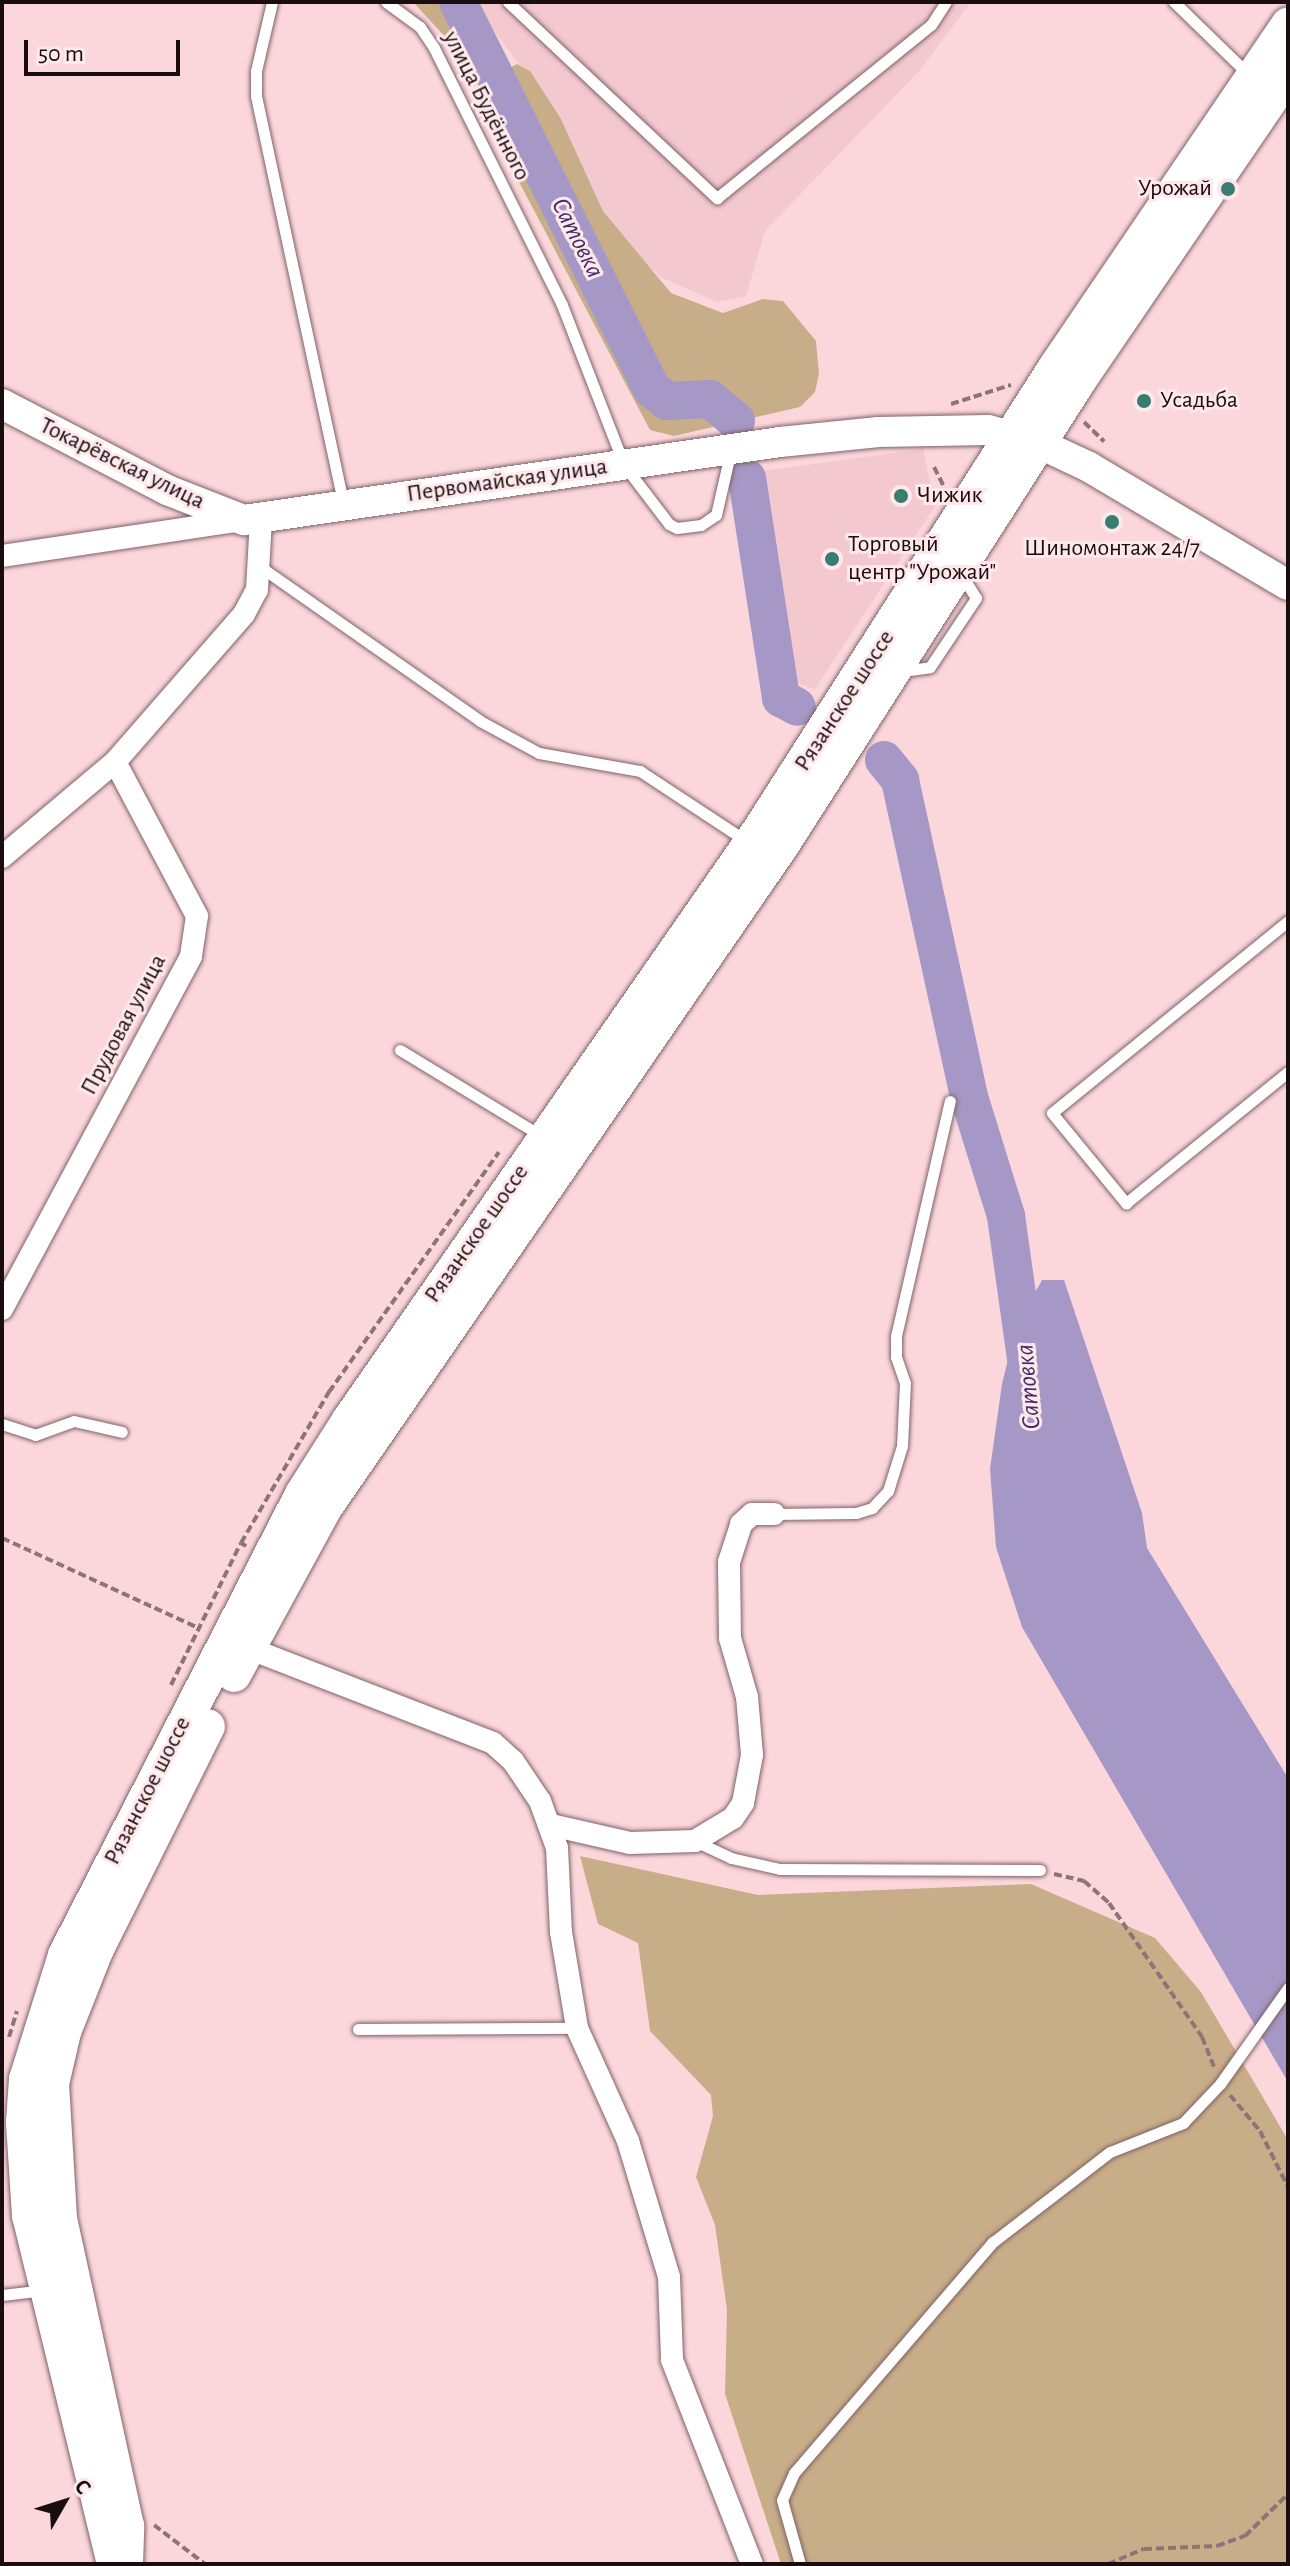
<!DOCTYPE html>
<meta charset="utf-8">
<style>
body{margin:0}
#map{position:relative;width:1290px;height:2566px;overflow:hidden;background:#fbd7dc;font-family:"Alegreya Sans",sans-serif}
div>[style]{position:absolute}
[style*='--x']{left:calc(var(--x)*1px);top:calc(var(--y)*1px);width:calc(var(--w)*1px);rotate:calc(var(--a)*1deg)}
.built>*{inset:0;background:#f3c8ce}
.green>*{inset:0;background:#c8ae88}
.water>*{inset:0;background:#a597c6}
.river>*{height:38px;margin:-19px;padding:0 19px;transform-origin:19px;border-radius:19px;background:#a597c6}
.path>*{height:4px;margin-top:-2px;transform-origin:0;background:repeating-linear-gradient(90deg,#8c7477 0 8px,transparent 0 12px)}
.roads{filter:drop-shadow(0 0 2px #806267) drop-shadow(0 0 2px #806267)}
.lane>*{height:11px;margin:-5.5px;padding:0 5.5px;transform-origin:5.5px;border-radius:5.5px;background:#fff}
.street>*{height:22px;margin:-11px;padding:0 11px;transform-origin:11px;border-radius:11px;background:#fff}
.secondary>*{height:30px;margin:-15px;padding:0 15px;transform-origin:15px;border-radius:15px;background:#fff}
.primary>*{height:34px;margin:-17px;padding:0 17px;transform-origin:17px;border-radius:17px;background:#fff}
.dots>*{width:22px;height:22px;translate:-50% -50%;box-sizing:border-box;border:4px solid #fee8eb;border-radius:50%}
span{translate:-50% -50%;white-space:nowrap;text-align:center;line-height:1.15;-webkit-text-stroke:6px #fee8eb;paint-order:stroke}
.street-label{font-size:24px;color:#190d0f}
.poi-label{font-size:24px;color:#190d0f}
.right{translate:-100% -50%;text-align:right}
.left{translate:0 -50%;text-align:left}
.water-label{font-size:26px;color:#412a65;font-style:italic}
.frame{position:absolute;inset:0;border:4px solid #190d0f;pointer-events:none}
.north{position:absolute;left:24px;top:2462px;width:80px;height:80px;-webkit-text-stroke:6px #fee8eb;paint-order:stroke;rotate:51deg;font-size:22px;font-weight:700;line-height:32px;text-align:center;color:#190d0f}
.north::after{content:'';display:block;margin:auto;width:28px;height:36px;background:#190d0f;clip-path:polygon(50% 0,100% 100%,50% 72%,0 100%)}
.scale{position:absolute;left:24px;top:40px;width:156px;height:36px;box-sizing:border-box;border:4px solid #190d0f;border-top:0;padding-left:10px;font-size:24px;line-height:28px;white-space:nowrap;color:#190d0f;-webkit-text-stroke:6px #fee8eb;paint-order:stroke}
</style>
<div id="map">
<div class="built">
<i style="clip-path:polygon(472px 2px,971px 2px,920px 70px,765px 231px,746px 296px,717px 302px,661px 277px,634px 252px,603px 210px,561px 119px)"></i>
<i style="clip-path:polygon(923px 449px,935px 506px,815px 689px,791px 681px,755px 472px)"></i>
</div>
<div class="green">
<i style="clip-path:polygon(413px 2px,471px 2px,491px 46px,474px 59px,460px 53px)"></i>
<i style="clip-path:polygon(517px 64px,530px 71px,561px 119px,603px 211px,671px 293px,723px 313px,763px 299px,783px 301px,816px 341px,819px 374px,815px 392px,800px 407px,674px 436px,650px 430px,518px 180px,488px 108px,488px 80px)"></i>
<i style="clip-path:polygon(580px 1856px,758px 1895px,1031px 1884px,1155px 1938px,1201px 1992px,1288px 2140px,1288px 2564px,781px 2564px,725px 2394px,727px 2310px,715px 2225px,696px 2177px,713px 2116px,711px 2095px,650px 2031px,638px 1943px,598px 1924px)"></i>
</div>
<div class="water">
<i style="clip-path:polygon(1042px 1280px,1064px 1280px,1142px 1513px,1147px 1548px,1288px 1778px,1288px 2082px,1022px 1627px,996px 1547px,990px 1469px,1002px 1384px,1016px 1327px)"></i>
</div>
<div class="river">
<i style="--x:458;--y:2;--w:433;--a:63.4"></i>
<i style="--x:652;--y:389;--w:19;--a:39"></i>
<i style="--x:667;--y:401;--w:43;--a:-2.7"></i>
<i style="--x:710;--y:399;--w:34;--a:40"></i>
<i style="--x:747;--y:478;--w:223;--a:81.2"></i>
<i style="--x:781;--y:698;--w:18;--a:29"></i>
<i style="--x:884;--y:760;--w:26;--a:51"></i>
<i style="--x:900;--y:780;--w:324;--a:77.7"></i>
<i style="--x:969;--y:1097;--w:125;--a:72.7"></i>
<i style="--x:1006;--y:1216;--w:150;--a:82"></i>
</div>
<div class="path">
<i style="--x:951;--y:404;--w:63;--a:-17.6"></i>
<i style="--x:1084;--y:422;--w:28;--a:44"></i>
<i style="--x:934;--y:467;--w:27;--a:63"></i>
<i style="--x:2;--y:1538;--w:217;--a:24.6"></i>
<i style="--x:241;--y:1543;--w:175;--a:-59.8"></i>
<i style="--x:329;--y:1392;--w:294;--a:-54.7"></i>
<i style="--x:171;--y:1685;--w:158;--a:-63.8"></i>
<i style="--x:241;--y:1543;--w:6;--a:31"></i>
<i style="--x:1054;--y:1874;--w:31;--a:13"></i>
<i style="--x:1084;--y:1881;--w:33;--a:41"></i>
<i style="--x:1109;--y:1903;--w:163;--a:55.2"></i>
<i style="--x:1202;--y:2037;--w:32;--a:68"></i>
<i style="--x:9;--y:2037;--w:27;--a:-73"></i>
<i style="--x:1230;--y:2095;--w:47;--a:50.2"></i>
<i style="--x:1260;--y:2131;--w:63;--a:63.4"></i>
<i style="--x:154;--y:2525;--w:64;--a:37.4"></i>
<i style="--x:1108;--y:2564;--w:39;--a:-23"></i>
<i style="--x:1144;--y:2549;--w:73;--a:-2.4"></i>
<i style="--x:1217;--y:2546;--w:30;--a:-20"></i>
<i style="--x:1245;--y:2536;--w:60;--a:-44.3"></i>
</div>
<div class="roads">
<div class="lane">
<i style="--x:272;--y:2;--w:71;--a:103.1"></i>
<i style="--x:256;--y:71;--w:25;--a:90"></i>
<i style="--x:256;--y:96;--w:415;--a:77.9"></i>
<i style="--x:386;--y:2;--w:42;--a:36.3"></i>
<i style="--x:420;--y:27;--w:25;--a:56"></i>
<i style="--x:434;--y:48;--w:287;--a:63.5"></i>
<i style="--x:562;--y:305;--w:172;--a:68.8"></i>
<i style="--x:624;--y:465;--w:74;--a:52.7"></i>
<i style="--x:669;--y:524;--w:9;--a:27"></i>
<i style="--x:677;--y:528;--w:24;--a:-7"></i>
<i style="--x:701;--y:525;--w:18;--a:-34"></i>
<i style="--x:716;--y:515;--w:63;--a:-77.1"></i>
<i style="--x:508;--y:2;--w:287;--a:43.2"></i>
<i style="--x:717;--y:198;--w:275;--a:-39"></i>
<i style="--x:931;--y:25;--w:27;--a:-57"></i>
<i style="--x:1174;--y:2;--w:103;--a:44.2"></i>
<i style="--x:259;--y:566;--w:270;--a:35"></i>
<i style="--x:480;--y:721;--w:67;--a:28.5"></i>
<i style="--x:539;--y:753;--w:103;--a:10.1"></i>
<i style="--x:640;--y:771;--w:127;--a:33.4"></i>
<i style="--x:903;--y:671;--w:27;--a:-8"></i>
<i style="--x:930;--y:667;--w:83;--a:-56.3"></i>
<i style="--x:976;--y:598;--w:28;--a:-122"></i>
<i style="--x:1288;--y:921;--w:304;--a:140.9"></i>
<i style="--x:1052;--y:1113;--w:117;--a:50.6"></i>
<i style="--x:1126;--y:1203;--w:208;--a:-39"></i>
<i style="--x:400;--y:1050;--w:167;--a:31.3"></i>
<i style="--x:2;--y:1424;--w:35;--a:18"></i>
<i style="--x:35;--y:1435;--w:41;--a:-19.7"></i>
<i style="--x:74;--y:1421;--w:49;--a:12.9"></i>
<i style="--x:774;--y:1514;--w:82;--a:-0.7"></i>
<i style="--x:856;--y:1513;--w:17;--a:-17"></i>
<i style="--x:872;--y:1508;--w:23;--a:-47"></i>
<i style="--x:888;--y:1491;--w:47;--a:-72.7"></i>
<i style="--x:902;--y:1446;--w:63;--a:-87.3"></i>
<i style="--x:905;--y:1383;--w:28;--a:-109"></i>
<i style="--x:896;--y:1357;--w:21;--a:-90"></i>
<i style="--x:896;--y:1336;--w:241;--a:-77.1"></i>
<i style="--x:695;--y:1841;--w:40;--a:25"></i>
<i style="--x:731;--y:1858;--w:50;--a:12.7"></i>
<i style="--x:780;--y:1869;--w:260;--a:0.2"></i>
<i style="--x:358;--y:2029;--w:219;--a:-0.3"></i>
<i style="--x:2;--y:2295;--w:43;--a:-6.6"></i>
<i style="--x:800;--y:2564;--w:66;--a:-105.7"></i>
<i style="--x:782;--y:2500;--w:30;--a:-66"></i>
<i style="--x:794;--y:2473;--w:305;--a:-49.3"></i>
<i style="--x:993;--y:2242;--w:148;--a:-37.6"></i>
<i style="--x:1110;--y:2152;--w:79;--a:-21.7"></i>
<i style="--x:1183;--y:2123;--w:54;--a:-46.5"></i>
<i style="--x:1220;--y:2084;--w:118;--a:-54.7"></i>
</div>
<div class="street">
<i style="--x:2;--y:556;--w:243;--a:-8.5"></i>
<i style="--x:2;--y:857;--w:148;--a:-40.1"></i>
<i style="--x:115;--y:762;--w:196;--a:-48.9"></i>
<i style="--x:244;--y:614;--w:27;--a:-62"></i>
<i style="--x:257;--y:590;--w:72;--a:-86.8"></i>
<i style="--x:2;--y:1309;--w:400;--a:-61.8"></i>
<i style="--x:191;--y:956;--w:40;--a:-81.5"></i>
<i style="--x:197;--y:916;--w:174;--a:-118"></i>
<i style="--x:248;--y:1648;--w:263;--a:21.2"></i>
<i style="--x:493;--y:1743;--w:27;--a:42"></i>
<i style="--x:513;--y:1761;--w:48;--a:56"></i>
<i style="--x:540;--y:1801;--w:50;--a:70.1"></i>
<i style="--x:557;--y:1848;--w:84;--a:87.3"></i>
<i style="--x:561;--y:1932;--w:97;--a:80.5"></i>
<i style="--x:577;--y:2028;--w:124;--a:65.7"></i>
<i style="--x:628;--y:2141;--w:142;--a:73.2"></i>
<i style="--x:669;--y:2277;--w:83;--a:87.9"></i>
<i style="--x:672;--y:2360;--w:219;--a:68.6"></i>
<i style="--x:551;--y:1825;--w:81;--a:12.8"></i>
<i style="--x:630;--y:1843;--w:65;--a:-1.8"></i>
<i style="--x:695;--y:1841;--w:44;--a:-31.2"></i>
<i style="--x:733;--y:1818;--w:18;--a:-56"></i>
<i style="--x:743;--y:1803;--w:49;--a:-79.4"></i>
<i style="--x:752;--y:1755;--w:58;--a:-94.9"></i>
<i style="--x:747;--y:1697;--w:61;--a:-106.1"></i>
<i style="--x:730;--y:1638;--w:76;--a:-90.8"></i>
<i style="--x:729;--y:1562;--w:40;--a:-72"></i>
<i style="--x:741;--y:1524;--w:15;--a:-42"></i>
<i style="--x:752;--y:1514;--w:22;--a:0"></i>
</div>
<div class="secondary">
<i style="--x:2;--y:404;--w:186;--a:27.5"></i>
<i style="--x:167;--y:490;--w:83;--a:21.3"></i>
<i style="--x:244;--y:520;--w:542;--a:-8.28"></i>
<i style="--x:780;--y:442;--w:99;--a:-5.8"></i>
<i style="--x:878;--y:432;--w:110;--a:-1"></i>
<i style="--x:988;--y:430;--w:54;--a:15.1"></i>
<i style="--x:1040;--y:444;--w:54;--a:25.1"></i>
<i style="--x:1089;--y:467;--w:231;--a:30.7"></i>
</div>
<div class="primary">
<i style="--x:234;--y:1675;--w:190;--a:-61.4"></i>
<i style="--x:325;--y:1508;--w:803;--a:-55.4"></i>
<i style="--x:781;--y:847;--w:553;--a:-57.4"></i>
<i style="--x:1079;--y:381;--w:371;--a:-55.7"></i>
<i style="--x:114;--y:2564;--w:358;--a:-103.7"></i>
<i style="--x:29;--y:2216;--w:94;--a:-93.7"></i>
<i style="--x:23;--y:2122;--w:43;--a:-86"></i>
<i style="--x:26;--y:2079;--w:130;--a:-72.5"></i>
<i style="--x:65;--y:1955;--w:518;--a:-62.79"></i>
<i style="--x:302;--y:1494;--w:88;--a:-57.6"></i>
<i style="--x:349;--y:1420;--w:720;--a:-55.18"></i>
<i style="--x:760;--y:829;--w:550;--a:-57.41"></i>
<i style="--x:1056;--y:366;--w:413;--a:-55.8"></i>
<i style="--x:126;--y:2564;--w:38;--a:-88"></i>
<i style="--x:127;--y:2526;--w:315;--a:-102.3"></i>
<i style="--x:60;--y:2218;--w:134;--a:-93.4"></i>
<i style="--x:52;--y:2084;--w:53;--a:-77"></i>
<i style="--x:64;--y:2032;--w:87;--a:-68.4"></i>
<i style="--x:96;--y:1951;--w:251;--a:-63.5"></i>
</div>
</div>
<div class="dots">
<i style="left:1228px;top:189px;background:#397d71"></i>
<i style="left:1144px;top:401px;background:#397d71"></i>
<i style="left:901px;top:496px;background:#397d71"></i>
<i style="left:1112px;top:522px;background:#397d71"></i>
<i style="left:832px;top:559px;background:#397d71"></i>
</div>
<div class="street-label">
<span style="left:486px;top:106px;rotate:63deg">улица Будённого</span>
<span style="left:122px;top:464px;rotate:26deg">Токарёвская улица</span>
<span style="left:507px;top:481px;rotate:-8deg">Первомайская улица</span>
<span style="left:845px;top:701px;rotate:-57deg">Рязанское шоссе</span>
<span style="left:124px;top:1025px;rotate:-62deg">Прудовая улица</span>
<span style="left:477px;top:1234px;rotate:-55deg">Рязанское шоссе</span>
<span style="left:148px;top:1791px;rotate:-63deg">Рязанское шоссе</span>
</div>
<div class="poi-label">
<span class="right" style="left:1212px;top:189px">Урожай</span>
<span class="left" style="left:1160px;top:401px">Усадьба</span>
<span class="left" style="left:917px;top:496px">Чижик</span>
<span class="left" style="left:848px;top:559px">Торговый<br>центр "Урожай"</span>
<span style="left:1112px;top:549px">Шиномонтаж 24/7</span>
</div>
<div class="water-label">
<span style="left:577px;top:238px;rotate:63deg">Сатовка</span>
<span style="left:1029px;top:1387px;rotate:-95deg">Сатовка</span>
</div>
<div class="frame"></div>
<div class="north">С</div>
<div class="scale">50 m</div>
</div>
